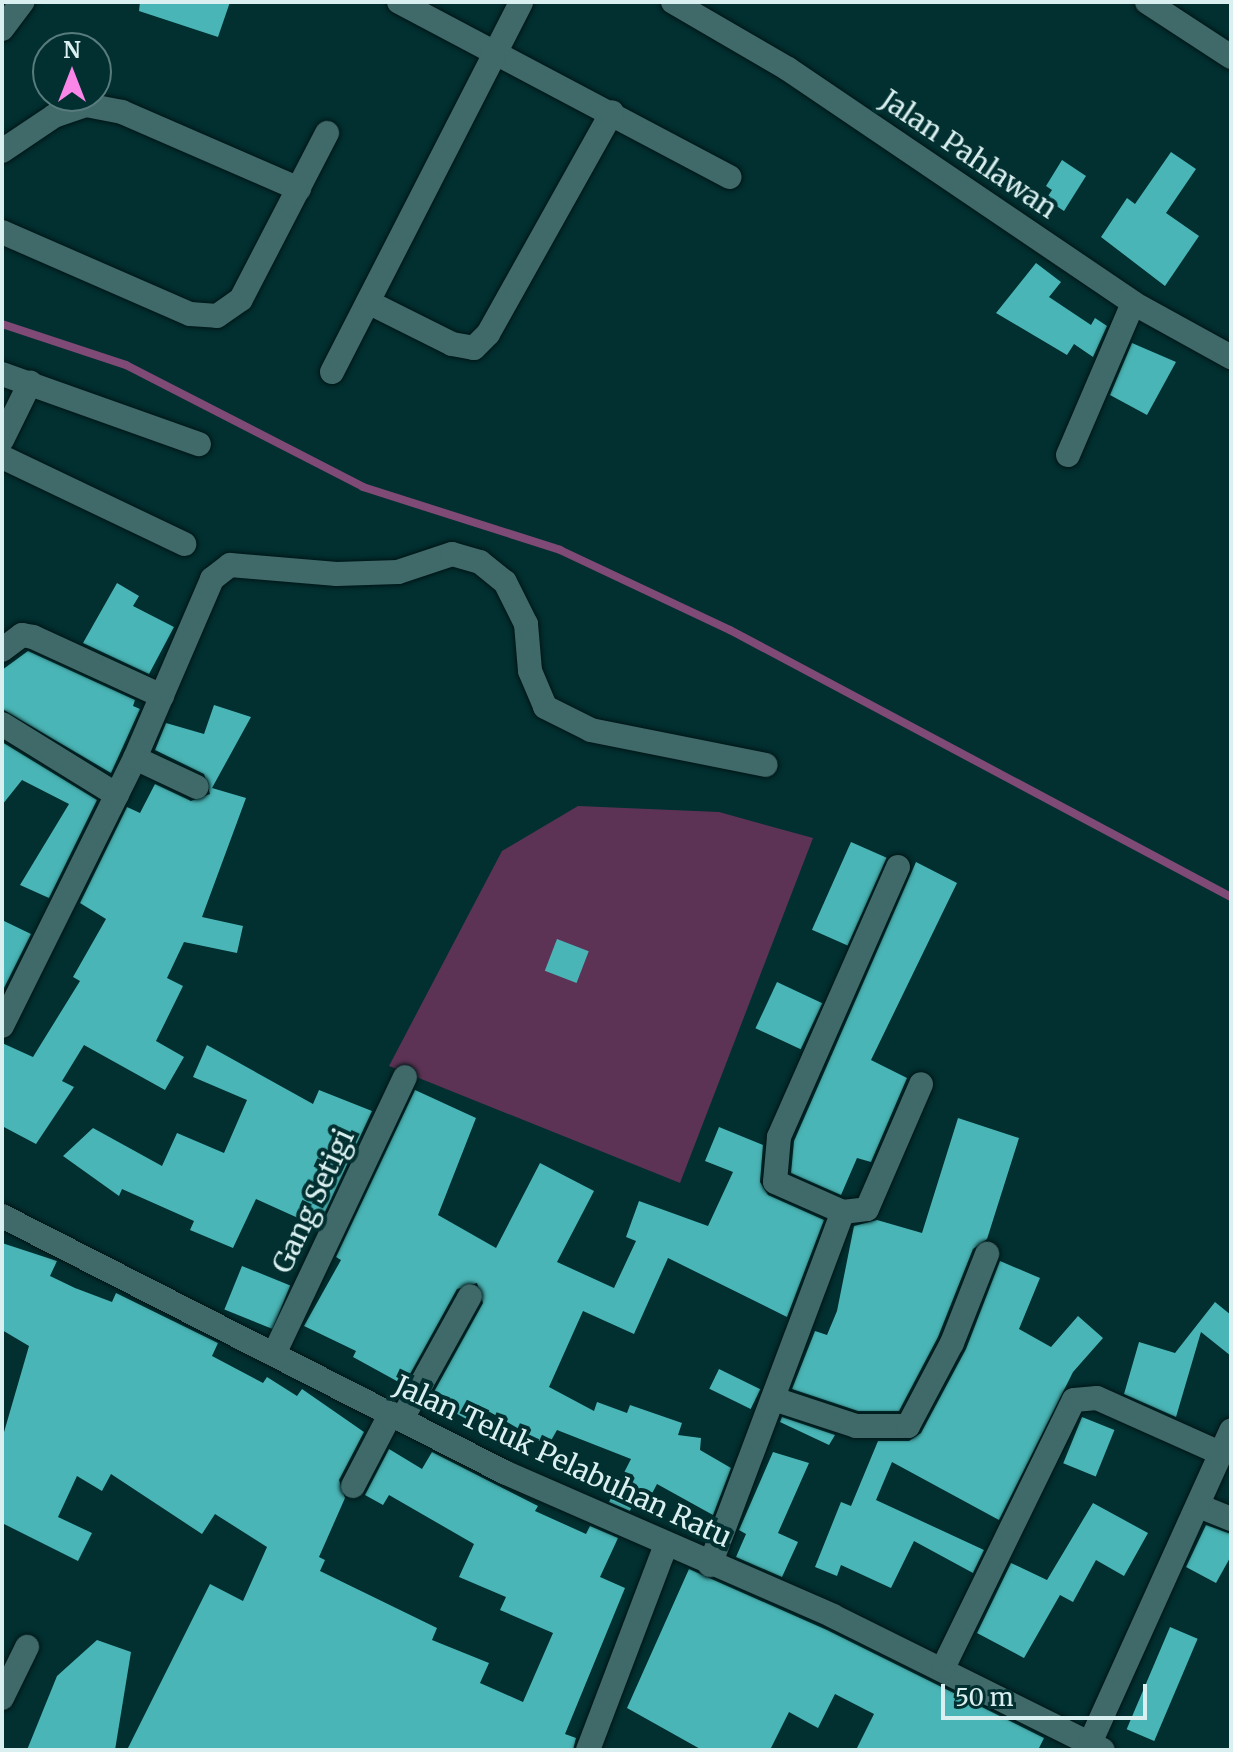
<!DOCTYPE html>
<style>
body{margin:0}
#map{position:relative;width:1233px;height:1752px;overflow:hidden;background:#022f30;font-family:Merriweather,serif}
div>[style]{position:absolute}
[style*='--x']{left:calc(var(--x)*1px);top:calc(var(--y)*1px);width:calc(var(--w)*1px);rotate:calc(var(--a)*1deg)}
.green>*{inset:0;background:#5c3355}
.stream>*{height:8px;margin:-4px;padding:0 4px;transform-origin:4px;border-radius:4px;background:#804a77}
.building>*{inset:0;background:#4ab5b6;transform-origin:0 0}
.roads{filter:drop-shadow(0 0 2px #011515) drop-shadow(0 0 2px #011515)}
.minor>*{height:24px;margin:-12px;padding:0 12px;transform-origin:12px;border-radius:12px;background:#40696a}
span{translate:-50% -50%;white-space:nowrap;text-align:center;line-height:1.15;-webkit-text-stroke:8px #022f30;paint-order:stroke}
.street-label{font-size:28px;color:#daf0f0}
.frame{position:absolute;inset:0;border:4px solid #daf0f0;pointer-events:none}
.north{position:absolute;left:32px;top:32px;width:80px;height:80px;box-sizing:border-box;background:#022f30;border:2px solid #587c7d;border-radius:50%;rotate:0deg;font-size:22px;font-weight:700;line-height:32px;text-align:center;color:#daf0f0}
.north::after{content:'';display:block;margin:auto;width:28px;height:36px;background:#fa87e7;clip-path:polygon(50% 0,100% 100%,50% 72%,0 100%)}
.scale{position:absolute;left:941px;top:1684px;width:206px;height:36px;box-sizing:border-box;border:4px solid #daf0f0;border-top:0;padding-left:10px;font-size:24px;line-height:28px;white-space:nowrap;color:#daf0f0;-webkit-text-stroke:6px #022f30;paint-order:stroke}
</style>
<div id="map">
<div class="green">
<i style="clip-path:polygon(578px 806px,719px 812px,813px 838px,680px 1183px,389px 1066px,502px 851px)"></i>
</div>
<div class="stream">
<i style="--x:2;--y:324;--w:131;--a:18.3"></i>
<i style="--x:126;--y:365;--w:267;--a:27.2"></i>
<i style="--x:363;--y:487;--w:207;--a:17.7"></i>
<i style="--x:560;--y:550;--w:188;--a:25.2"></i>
<i style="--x:730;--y:630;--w:568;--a:28.05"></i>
</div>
<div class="building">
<i style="clip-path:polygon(140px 2px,230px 2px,218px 37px,139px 11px)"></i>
<i style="clip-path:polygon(1171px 152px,1196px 169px,1166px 213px,1199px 236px,1165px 286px,1101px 237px,1127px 198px,1135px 204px)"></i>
<i style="clip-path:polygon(1062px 160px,1086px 176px,1064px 211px,1046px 199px,1052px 190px,1046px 186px)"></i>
<i style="clip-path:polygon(1036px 263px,1061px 282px,1049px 297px,1091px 325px,1095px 318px,1107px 326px,1093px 357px,1074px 344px,1067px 355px,996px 313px)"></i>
<i style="clip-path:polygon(1132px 343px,1176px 362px,1147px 415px,1110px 395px)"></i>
<i style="clip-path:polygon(117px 583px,139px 596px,133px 606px,174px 627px,149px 674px,83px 643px)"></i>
<i style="clip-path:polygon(28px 651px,135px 700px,133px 706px,140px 709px,111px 773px,2px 709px,2px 670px)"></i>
<i style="clip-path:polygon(214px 705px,251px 717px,212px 788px,246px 798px,202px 917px,243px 926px,237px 953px,184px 942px,167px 978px,183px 986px,156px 1041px,184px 1057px,165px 1090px,84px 1045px,62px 1081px,74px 1087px,36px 1144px,2px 1126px,2px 1043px,33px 1057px,80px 981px,73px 977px,106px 919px,80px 903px,127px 807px,140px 813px,155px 784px,191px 801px,210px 794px,204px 774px,155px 750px,166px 723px,204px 734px)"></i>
<i style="clip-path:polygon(2px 742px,97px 800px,49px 898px,20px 885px,69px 804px,22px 780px,2px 805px)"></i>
<i style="left:851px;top:842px;width:39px;height:96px;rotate:24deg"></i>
<i style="clip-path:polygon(916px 862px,957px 883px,871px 1060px,907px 1078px,871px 1162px,857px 1158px,841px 1195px,791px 1173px,794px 1141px)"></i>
<i style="clip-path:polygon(2px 920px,31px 934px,2px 992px)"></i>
<i style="left:557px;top:939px;width:34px;height:34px;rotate:21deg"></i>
<i style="left:777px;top:982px;width:50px;height:51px;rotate:25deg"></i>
<i style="clip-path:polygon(207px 1045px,313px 1104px,319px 1090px,372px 1111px,318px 1227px,256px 1199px,233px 1248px,190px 1230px,194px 1221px,122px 1189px,119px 1196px,63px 1156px,93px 1128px,162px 1166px,177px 1133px,224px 1153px,247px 1100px,193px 1077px)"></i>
<i style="clip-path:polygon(415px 1090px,476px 1118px,438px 1215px,496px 1248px,540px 1163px,594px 1191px,557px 1262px,614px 1288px,636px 1241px,626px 1237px,639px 1201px,708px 1226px,733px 1172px,705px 1161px,719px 1127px,763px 1145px,760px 1182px,768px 1195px,824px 1220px,787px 1317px,668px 1258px,634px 1334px,583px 1311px,549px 1387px,594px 1411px,597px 1402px,627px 1413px,630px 1405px,682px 1423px,678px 1435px,701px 1438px,700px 1450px,731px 1468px,713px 1515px,657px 1484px,646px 1505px,635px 1499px,630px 1511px,609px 1502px,631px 1459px,557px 1430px,548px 1446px,478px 1405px,470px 1421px,430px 1399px,483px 1303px,477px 1283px,457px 1289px,404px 1385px,353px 1357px,356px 1351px,304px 1326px,341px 1260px,336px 1257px)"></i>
<i style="clip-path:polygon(958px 1118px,1019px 1138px,987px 1239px,973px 1249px,938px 1337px,899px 1411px,858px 1411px,792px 1389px,815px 1331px,827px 1335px,837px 1311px,854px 1226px,877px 1220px,922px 1233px)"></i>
<i style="clip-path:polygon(2px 1243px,57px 1261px,50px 1276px,75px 1288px,112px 1302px,116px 1293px,218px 1343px,212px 1356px,263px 1383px,267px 1377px,297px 1396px,302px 1389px,364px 1432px,339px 1480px,345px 1498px,319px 1557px,325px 1560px,320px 1571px,437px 1628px,432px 1640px,489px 1663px,480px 1683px,523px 1702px,553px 1633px,500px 1610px,506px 1597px,459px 1577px,474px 1544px,389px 1495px,383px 1505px,365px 1495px,389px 1449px,422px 1469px,432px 1452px,538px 1506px,535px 1511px,586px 1534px,590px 1526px,618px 1538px,600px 1577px,625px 1588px,565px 1734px,576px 1738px,573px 1750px,127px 1750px,210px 1584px,243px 1601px,267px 1547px,215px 1514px,202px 1534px,111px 1474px,102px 1491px,77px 1476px,58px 1517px,92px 1533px,78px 1561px,2px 1523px,2px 1439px,29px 1346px,2px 1330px)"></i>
<i style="clip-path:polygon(1000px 1261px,1040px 1278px,1019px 1329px,1051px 1347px,1078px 1316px,1103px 1338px,1073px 1372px,999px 1520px,892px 1462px,876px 1500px,984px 1550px,973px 1573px,914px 1541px,891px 1588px,841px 1565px,837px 1576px,815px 1567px,841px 1502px,851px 1506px,878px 1441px,909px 1441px,921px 1433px,966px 1349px)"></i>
<i style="left:242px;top:1266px;width:52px;height:47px;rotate:22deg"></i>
<i style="clip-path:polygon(1215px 1302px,1231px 1315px,1231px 1356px,1201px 1332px,1176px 1417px,1124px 1394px,1139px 1342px,1175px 1353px)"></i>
<i style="left:719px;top:1369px;width:46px;height:22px;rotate:26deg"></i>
<i style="clip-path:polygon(782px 1417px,835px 1435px,829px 1445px,780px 1422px)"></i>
<i style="left:1082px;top:1417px;width:35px;height:50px;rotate:22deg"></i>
<i style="clip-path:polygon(773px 1452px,809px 1463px,778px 1533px,798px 1542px,782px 1577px,736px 1557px,746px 1534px,739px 1530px)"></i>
<i style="clip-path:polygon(1093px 1503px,1148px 1533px,1124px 1576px,1096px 1560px,1073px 1602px,1060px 1595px,1024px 1658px,977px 1633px,1011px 1563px,1047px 1580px)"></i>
<i style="clip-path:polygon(1206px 1525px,1231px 1534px,1231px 1556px,1216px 1583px,1186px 1567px)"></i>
<i style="clip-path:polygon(689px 1569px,827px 1630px,1044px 1738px,1038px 1750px,856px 1750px,874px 1714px,835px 1694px,818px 1728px,789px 1712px,770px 1750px,702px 1750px,627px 1708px)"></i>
<i style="left:1170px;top:1627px;width:30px;height:111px;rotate:23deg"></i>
<i style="clip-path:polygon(97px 1640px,131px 1652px,115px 1750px,27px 1750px,57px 1676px)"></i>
</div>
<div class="roads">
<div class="minor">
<i style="--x:399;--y:2;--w:374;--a:27.9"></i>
<i style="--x:673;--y:2;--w:133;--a:30.2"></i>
<i style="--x:788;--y:69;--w:417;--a:34.1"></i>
<i style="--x:1133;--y:303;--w:112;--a:28.9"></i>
<i style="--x:1147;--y:2;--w:100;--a:33.2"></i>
<i style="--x:2;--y:29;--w:34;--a:-53"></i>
<i style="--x:2;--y:151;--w:63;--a:-33.9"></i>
<i style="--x:54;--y:116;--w:34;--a:-19"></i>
<i style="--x:86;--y:105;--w:37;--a:11"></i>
<i style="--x:122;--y:112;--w:193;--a:23.5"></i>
<i style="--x:2;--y:232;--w:205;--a:23.6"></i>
<i style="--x:190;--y:314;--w:27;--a:4"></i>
<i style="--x:217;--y:316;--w:29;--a:-35"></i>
<i style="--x:241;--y:299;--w:187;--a:-62.6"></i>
<i style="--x:368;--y:302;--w:94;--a:26.6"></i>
<i style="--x:452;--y:344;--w:22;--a:10"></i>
<i style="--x:474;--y:348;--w:20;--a:-45"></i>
<i style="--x:488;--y:334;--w:254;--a:-60.8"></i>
<i style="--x:332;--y:372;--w:415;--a:-62.9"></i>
<i style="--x:2;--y:374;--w:209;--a:19.6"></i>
<i style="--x:2;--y:440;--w:64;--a:-63.8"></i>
<i style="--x:1068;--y:455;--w:165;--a:-66.8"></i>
<i style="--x:2;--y:457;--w:202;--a:25.5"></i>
<i style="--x:2;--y:650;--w:25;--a:-37"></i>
<i style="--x:22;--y:635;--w:11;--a:10"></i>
<i style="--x:33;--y:637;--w:142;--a:24.6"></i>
<i style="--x:2;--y:724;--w:135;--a:31.7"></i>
<i style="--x:135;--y:758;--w:68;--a:25.1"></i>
<i style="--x:898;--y:867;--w:295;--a:113.8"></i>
<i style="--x:779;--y:1137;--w:45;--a:95.1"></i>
<i style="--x:775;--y:1182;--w:74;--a:23.8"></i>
<i style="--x:843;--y:1212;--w:24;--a:-7"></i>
<i style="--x:867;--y:1209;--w:136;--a:-66.6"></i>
<i style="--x:2;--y:1026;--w:299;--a:-63.6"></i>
<i style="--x:135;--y:758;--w:195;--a:-66.7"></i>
<i style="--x:212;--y:579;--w:23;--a:-38"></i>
<i style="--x:230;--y:565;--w:107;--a:4.8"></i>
<i style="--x:337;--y:574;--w:61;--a:-1.9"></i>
<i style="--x:398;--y:572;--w:57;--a:-18.4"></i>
<i style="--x:452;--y:554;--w:29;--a:16"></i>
<i style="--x:480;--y:562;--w:32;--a:39"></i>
<i style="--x:505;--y:582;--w:47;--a:63.4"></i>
<i style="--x:526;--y:624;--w:47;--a:85.1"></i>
<i style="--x:530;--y:671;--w:39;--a:67"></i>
<i style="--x:545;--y:707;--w:51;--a:26.6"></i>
<i style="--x:591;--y:730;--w:178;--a:11.3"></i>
<i style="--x:2;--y:1216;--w:564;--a:27.02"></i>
<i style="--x:504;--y:1472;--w:359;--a:23.6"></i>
<i style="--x:833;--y:1616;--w:301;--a:26.4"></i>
<i style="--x:275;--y:1352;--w:304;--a:-64.7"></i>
<i style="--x:777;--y:1400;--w:83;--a:18.2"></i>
<i style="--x:856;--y:1426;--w:52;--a:0"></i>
<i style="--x:908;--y:1426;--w:94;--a:-62.1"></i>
<i style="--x:952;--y:1343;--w:96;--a:-68.5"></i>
<i style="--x:403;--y:1417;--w:138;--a:-61"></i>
<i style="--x:353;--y:1486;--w:82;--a:-62.5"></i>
<i style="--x:1199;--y:1506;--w:35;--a:22"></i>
<i style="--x:710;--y:1565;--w:377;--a:-69.4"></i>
<i style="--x:943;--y:1668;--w:298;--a:-64"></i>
<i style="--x:1074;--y:1400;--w:23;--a:-5"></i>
<i style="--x:1097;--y:1398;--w:135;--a:24.1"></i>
<i style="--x:2;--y:1698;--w:57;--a:-63.9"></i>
<i style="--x:1090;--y:1743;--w:343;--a:-65.7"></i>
<i style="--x:588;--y:1750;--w:219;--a:-69.2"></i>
</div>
</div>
<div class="street-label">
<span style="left:969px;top:154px;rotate:34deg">Jalan Pahlawan</span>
<span style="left:313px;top:1201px;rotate:-65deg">Gang Setigi</span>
<span style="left:563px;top:1461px;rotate:25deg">Jalan Teluk Pelabuhan Ratu</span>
</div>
<div class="frame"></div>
<div class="north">N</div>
<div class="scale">50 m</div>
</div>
